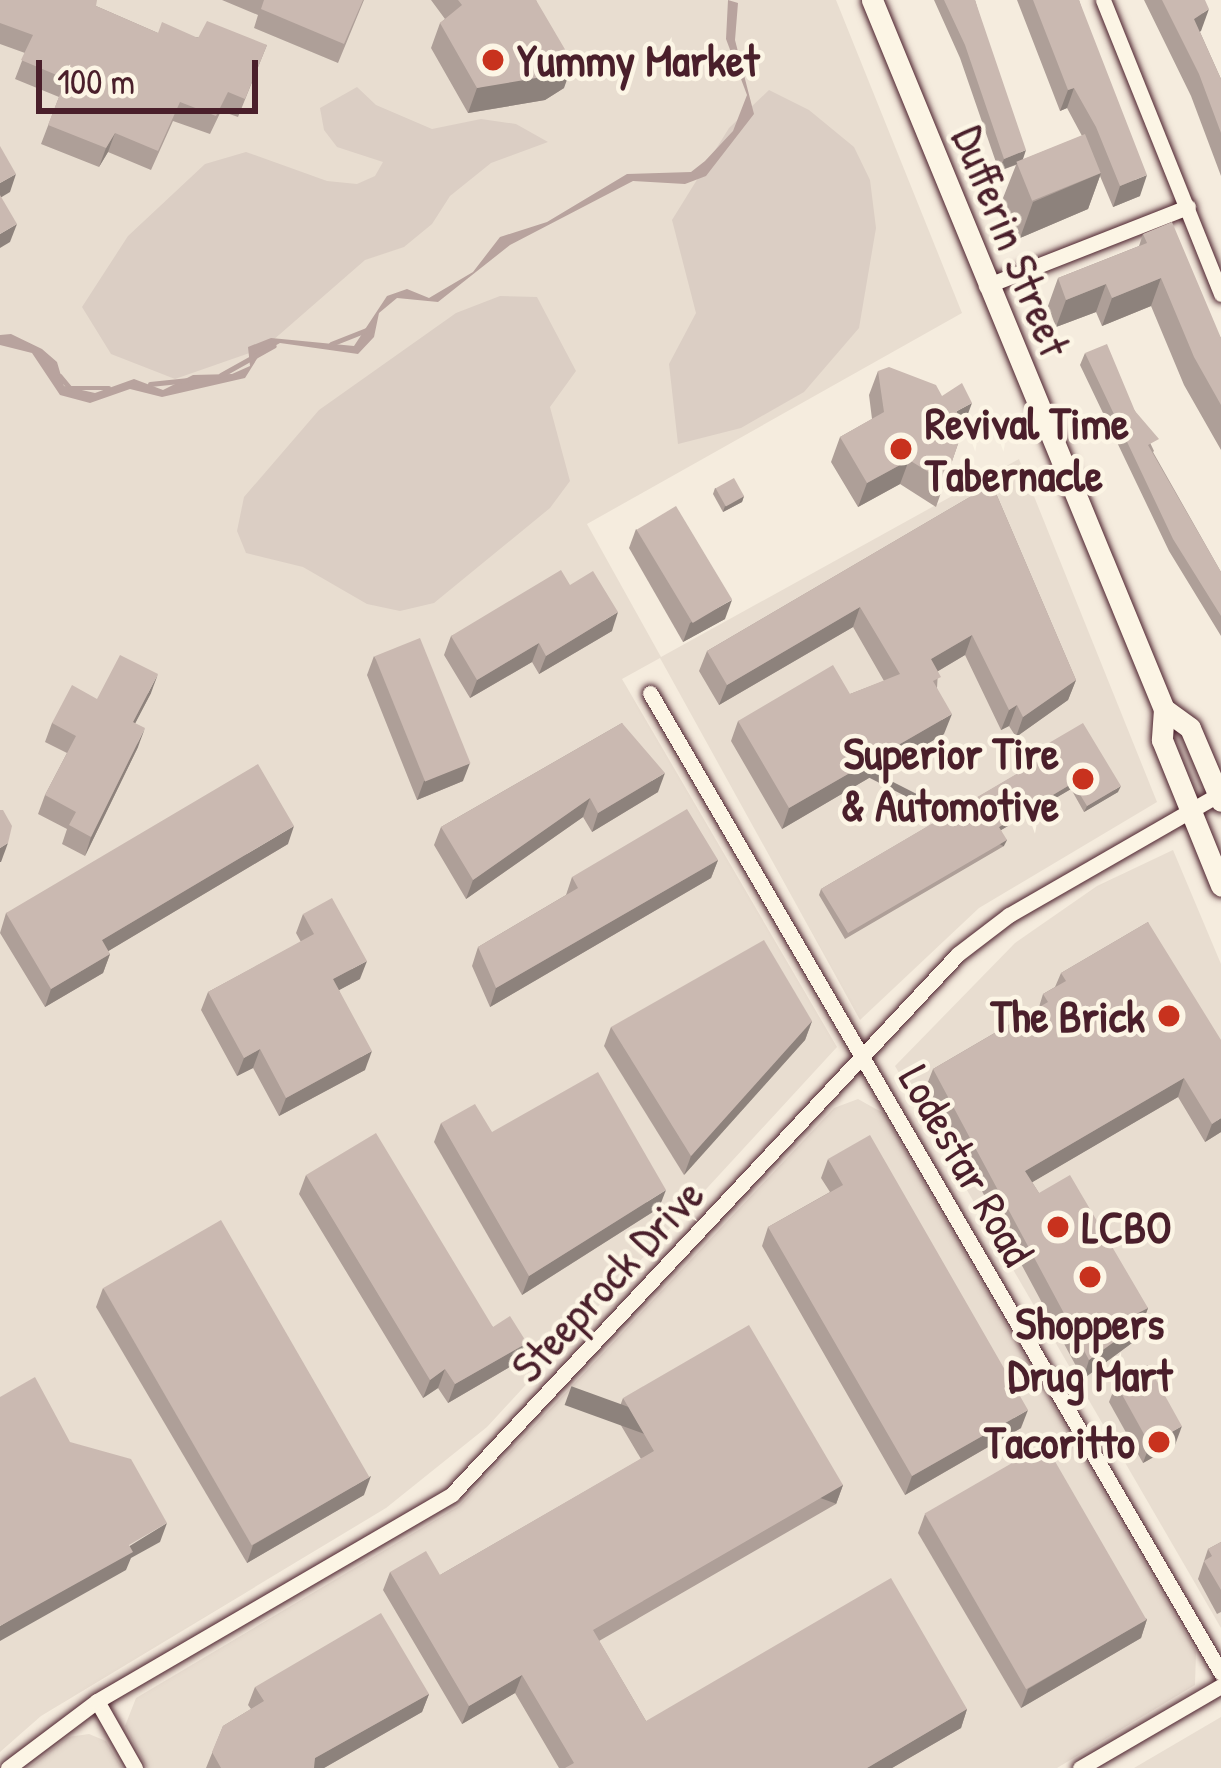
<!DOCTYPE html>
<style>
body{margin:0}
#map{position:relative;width:1221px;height:1768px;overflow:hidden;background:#f5ecde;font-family:"Patrick Hand",sans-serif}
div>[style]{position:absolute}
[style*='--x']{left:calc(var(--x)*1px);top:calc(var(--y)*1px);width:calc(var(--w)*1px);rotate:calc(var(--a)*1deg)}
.built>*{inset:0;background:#e8ddd0}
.green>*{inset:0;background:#dbcec4}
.water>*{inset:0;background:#b8a39e}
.stream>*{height:4.5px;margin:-2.25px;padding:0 2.25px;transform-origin:2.25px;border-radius:2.25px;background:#b8a39e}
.roads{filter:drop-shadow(0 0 3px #4a1f2b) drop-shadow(0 0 3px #4a1f2b)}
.minor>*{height:15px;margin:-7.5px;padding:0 7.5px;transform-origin:7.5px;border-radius:7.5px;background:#fcf5e5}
.secondary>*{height:21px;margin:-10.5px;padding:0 10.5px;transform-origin:10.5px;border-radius:10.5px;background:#fcf5e5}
.wall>*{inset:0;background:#ae9f98}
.shaded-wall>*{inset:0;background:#8d827c;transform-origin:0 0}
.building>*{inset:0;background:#cab9b1;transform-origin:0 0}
.dots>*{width:33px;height:33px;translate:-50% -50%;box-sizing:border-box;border:6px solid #fcf5e5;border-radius:50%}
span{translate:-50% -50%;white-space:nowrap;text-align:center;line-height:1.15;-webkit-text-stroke:9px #fcf5e5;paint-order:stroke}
.poi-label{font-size:45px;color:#4a1f2b;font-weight:700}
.left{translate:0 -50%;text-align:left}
.right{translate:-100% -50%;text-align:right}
.street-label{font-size:45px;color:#4a1f2b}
.scale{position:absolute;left:36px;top:60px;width:222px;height:54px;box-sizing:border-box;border:6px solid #4a1f2b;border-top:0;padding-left:15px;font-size:36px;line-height:42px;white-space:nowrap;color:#4a1f2b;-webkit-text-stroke:9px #fcf5e5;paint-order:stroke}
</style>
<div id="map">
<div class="built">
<i style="clip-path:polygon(0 0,836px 0,962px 313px,587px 524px,661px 657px,1019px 459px,1157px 802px,979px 908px,860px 1020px,660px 658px,622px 679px,837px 1047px,487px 1427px,386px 1508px,41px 1716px,0 1752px)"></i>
<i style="clip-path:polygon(1173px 850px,1221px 964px,1221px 1628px,895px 1066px,1015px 943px,1097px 886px)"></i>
<i style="clip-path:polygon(858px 1099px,883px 1113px,1196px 1652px,1195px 1685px,1057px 1768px,147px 1768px,125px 1726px,136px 1698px,459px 1506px,834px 1108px)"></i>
<i style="clip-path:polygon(1221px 1717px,1221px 1768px,1134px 1768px)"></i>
<i style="clip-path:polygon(89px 1734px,106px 1741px,122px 1768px,29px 1768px,68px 1737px)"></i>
</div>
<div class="green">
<i style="clip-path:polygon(357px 87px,376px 105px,432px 129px,481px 119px,516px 124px,548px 142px,491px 163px,450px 196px,432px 224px,404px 247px,365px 260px,264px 348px,175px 379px,111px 354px,82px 307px,128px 236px,205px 164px,246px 152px,327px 181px,357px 184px,375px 176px,383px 162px,337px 147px,324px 130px,320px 108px)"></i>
<i style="clip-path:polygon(769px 90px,809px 110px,854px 147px,870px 180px,876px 228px,859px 328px,804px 392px,741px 428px,678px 444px,669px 364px,696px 313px,672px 220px,729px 128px)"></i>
<i style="clip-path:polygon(500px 296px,537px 297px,576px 371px,550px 407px,570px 481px,550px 508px,434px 603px,400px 611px,367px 604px,303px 567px,246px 553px,237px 531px,244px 497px,319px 410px,456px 313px)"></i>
</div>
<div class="water">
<i style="clip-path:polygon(728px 0,738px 3px,735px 40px,754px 114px,706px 176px,685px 184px,633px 181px,510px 245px,438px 302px,397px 298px,379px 313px,374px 337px,358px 354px,280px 343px,260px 354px,245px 378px,162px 397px,130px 389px,90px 403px,60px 395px,32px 353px,0 345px,0 335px,11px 334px,42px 349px,57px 362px,64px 386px,95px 393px,134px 379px,163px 390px,193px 375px,232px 374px,250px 366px,248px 347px,271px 338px,354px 346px,387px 296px,407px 289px,429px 298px,473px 272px,500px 237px,547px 222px,627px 174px,691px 172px,705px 161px,733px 131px,747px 95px,726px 39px)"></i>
</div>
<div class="stream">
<i style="--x:331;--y:344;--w:41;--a:-21.5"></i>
<i style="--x:221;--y:375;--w:60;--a:-29.1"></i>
<i style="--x:60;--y:376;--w:16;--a:50"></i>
<i style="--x:70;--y:388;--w:39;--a:0"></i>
<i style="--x:150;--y:384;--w:36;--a:-6"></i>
</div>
<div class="roads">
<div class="minor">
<i style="--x:1103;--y:0;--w:317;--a:68.1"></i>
<i style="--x:986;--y:286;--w:217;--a:-21.4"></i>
<i style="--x:650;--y:693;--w:1134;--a:59.77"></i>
<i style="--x:97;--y:1701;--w:77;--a:60.4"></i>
<i style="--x:8;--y:1768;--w:111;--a:-37"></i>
<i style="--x:97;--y:1701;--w:411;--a:-30.2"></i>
<i style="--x:452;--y:1494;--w:740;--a:-46.86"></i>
<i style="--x:958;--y:954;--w:64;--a:-37.4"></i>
<i style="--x:1009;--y:915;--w:241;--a:-29.9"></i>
<i style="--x:1080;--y:1768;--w:163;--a:-30.2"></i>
</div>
<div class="secondary">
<i style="--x:872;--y:0;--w:767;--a:67.62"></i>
<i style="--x:1164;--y:709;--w:31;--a:94"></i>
<i style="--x:1162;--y:740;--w:157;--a:67.9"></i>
<i style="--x:1164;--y:709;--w:32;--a:36"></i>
<i style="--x:1190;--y:728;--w:79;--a:67"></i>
</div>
</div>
<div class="wall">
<i style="clip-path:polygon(0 0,96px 6px,158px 33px,267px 45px,238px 117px,221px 111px,210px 134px,173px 121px,151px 170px,108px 152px,99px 167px,41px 144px,59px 97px,15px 79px,25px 53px,0 44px)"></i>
<i style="clip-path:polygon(222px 0,364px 0,338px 63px,254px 28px,258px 15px)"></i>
<i style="clip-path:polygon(431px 0,536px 0,564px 88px,545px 100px,468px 113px,431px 48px,440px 23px,445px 19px)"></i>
<i style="clip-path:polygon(934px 0,975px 0,1022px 160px,1082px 136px,1067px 108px,1060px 111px,1017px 0,1079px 0,1140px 196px,1113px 207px,1100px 176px,1088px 209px,1020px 238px,1003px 198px,1016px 165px,999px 171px,960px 58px)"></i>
<i style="clip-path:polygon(1144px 0,1205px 0,1200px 32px,1221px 79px,1221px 176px,1191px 96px)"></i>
<i style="clip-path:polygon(1143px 234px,1221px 338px,1221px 450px,1184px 385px,1151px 306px,1102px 326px,1096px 312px,1056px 327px,1048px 306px,1058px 278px,1139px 246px)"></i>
<i style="clip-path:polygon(1085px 353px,1135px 411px,1154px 451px,1153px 452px,1221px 572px,1221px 636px,1169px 551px,1080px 365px)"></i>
<i style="clip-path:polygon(878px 371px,963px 427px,958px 430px,959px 441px,936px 507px,900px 484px,858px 507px,831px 462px,840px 437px,872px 419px,869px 395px)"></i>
<i style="clip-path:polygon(992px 484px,1076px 680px,1068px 700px,1016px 737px,1009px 726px,1001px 730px,965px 655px,938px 671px,937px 688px,944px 734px,782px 829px,731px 741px,738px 721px,850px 694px,884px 681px,853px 627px,719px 705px,699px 671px,707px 651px)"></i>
<i style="clip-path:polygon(715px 488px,744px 496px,742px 502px,723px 512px,713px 494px)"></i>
<i style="clip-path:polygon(636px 529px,725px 619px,683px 642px,629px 548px)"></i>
<i style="clip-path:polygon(570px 585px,612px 631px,539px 674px,532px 662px,470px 698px,444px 655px,451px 636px)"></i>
<i style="clip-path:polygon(374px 656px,463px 781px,417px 800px,367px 675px)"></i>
<i style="clip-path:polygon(151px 693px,135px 723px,138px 747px,85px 856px,62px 844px,67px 829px,38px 814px,45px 795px,67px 753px,45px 742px,52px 723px,97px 699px)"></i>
<i style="clip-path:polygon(622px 723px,658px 792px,592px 832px,583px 817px,466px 899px,434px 845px,441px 827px)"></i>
<i style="clip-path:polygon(1042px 747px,1118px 792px,1084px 812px,1071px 789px,1001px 830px,1004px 846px,845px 939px,819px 895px,821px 889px,1043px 759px,1040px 753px)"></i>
<i style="clip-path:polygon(288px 844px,108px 951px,110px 954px,103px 973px,45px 1007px,0 933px,6px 913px)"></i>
<i style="clip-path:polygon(718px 860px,711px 878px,490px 1007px,472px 966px,478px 947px,566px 895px,572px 877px)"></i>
<i style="clip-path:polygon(303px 914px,360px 979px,339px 990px,365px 1070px,279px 1116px,253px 1068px,237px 1076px,201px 1010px,208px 992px,301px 942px,296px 933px)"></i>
<i style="clip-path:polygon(1148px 922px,1221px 1132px,1205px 1142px,1178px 1097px,1032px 1182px,1039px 1193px,1148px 1308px,1136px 1340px,1083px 1379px,926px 1087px,933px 1069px,1039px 1007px,1043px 994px,1055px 987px,1061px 973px)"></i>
<i style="clip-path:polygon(812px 1021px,805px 1040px,684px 1175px,604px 1046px,611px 1027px)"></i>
<i style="clip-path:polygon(441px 1123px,492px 1132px,659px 1208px,522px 1295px,434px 1142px)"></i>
<i style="clip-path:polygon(828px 1159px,1021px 1428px,905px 1495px,762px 1246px,768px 1227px,830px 1192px,821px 1178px)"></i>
<i style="clip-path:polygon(306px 1175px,493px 1327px,527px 1343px,520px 1361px,448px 1403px,438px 1388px,423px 1398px,299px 1194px)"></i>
<i style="clip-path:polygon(103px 1288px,364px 1495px,247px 1563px,96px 1307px)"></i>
<i style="clip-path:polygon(1116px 1384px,1175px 1445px,1143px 1463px,1109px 1402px)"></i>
<i style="clip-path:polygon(623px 1398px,843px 1485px,836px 1504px,599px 1641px,646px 1721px,967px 1709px,961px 1728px,892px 1768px,559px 1768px,515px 1693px,462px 1724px,383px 1590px,390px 1572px,440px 1575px,641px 1459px,616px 1417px)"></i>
<i style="clip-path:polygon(925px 1514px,1147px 1619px,1141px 1638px,1021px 1708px,918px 1533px)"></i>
<i style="clip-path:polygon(1221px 1542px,1221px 1612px,1217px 1614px,1198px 1579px,1208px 1549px)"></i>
<i style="clip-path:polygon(255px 1687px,429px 1694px,422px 1712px,324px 1768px,206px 1768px,223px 1726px,251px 1709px,248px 1705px)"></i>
</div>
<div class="shaded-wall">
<i style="clip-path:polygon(1209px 9px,1201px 31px,1186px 41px,1194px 19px)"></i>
<i style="clip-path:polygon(573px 63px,564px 88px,545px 100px,468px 113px,477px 88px)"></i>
<i style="clip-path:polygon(1074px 88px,1067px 108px,1060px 111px,1068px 90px)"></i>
<i style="clip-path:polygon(115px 133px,108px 152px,99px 167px,106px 148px)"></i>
<i style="clip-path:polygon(1026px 150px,1022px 162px,999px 171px,1004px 159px)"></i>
<i style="clip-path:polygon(1101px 173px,1088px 209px,1020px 238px,1033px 202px)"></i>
<i style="clip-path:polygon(16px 174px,10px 192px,0 198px,0 183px)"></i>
<i style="clip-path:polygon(1147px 175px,1140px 196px,1113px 207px,1120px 186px)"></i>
<i style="clip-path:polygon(17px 224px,10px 242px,0 248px,0 234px)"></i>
<i style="clip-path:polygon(1161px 278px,1151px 306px,1102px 326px,1112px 298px)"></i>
<i style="clip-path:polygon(1106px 284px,1096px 312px,1056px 327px,1066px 300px)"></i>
<i style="clip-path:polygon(972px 403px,963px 427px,948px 436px,957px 411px)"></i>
<i style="clip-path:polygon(909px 460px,900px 484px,858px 507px,867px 483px)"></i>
<i style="clip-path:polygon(744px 496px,742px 502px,723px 512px,725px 506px)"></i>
<i style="clip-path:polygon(732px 600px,725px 619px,683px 642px,690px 623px)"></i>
<i style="clip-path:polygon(860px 607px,853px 627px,719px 705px,727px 685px)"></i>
<i style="clip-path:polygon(618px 612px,612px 631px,539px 674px,546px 656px)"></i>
<i style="clip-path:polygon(972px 635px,965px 655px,923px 680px,931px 659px)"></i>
<i style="clip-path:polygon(539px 643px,532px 662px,470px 698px,477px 680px)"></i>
<i style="clip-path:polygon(158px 674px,151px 693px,126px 741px,133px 722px)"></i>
<i style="clip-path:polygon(1076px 680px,1068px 700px,1016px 737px,1023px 717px)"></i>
<i style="clip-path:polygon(1017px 705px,1009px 726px,1001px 730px,1009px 710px)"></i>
<i style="clip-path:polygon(952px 714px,944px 734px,782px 829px,789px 808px)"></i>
<i style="clip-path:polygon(145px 728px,138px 747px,85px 856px,91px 837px)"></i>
<i style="clip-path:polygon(470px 763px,463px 781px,417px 800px,424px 781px)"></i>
<i style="clip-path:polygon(665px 773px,658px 792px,592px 832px,598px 813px)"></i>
<i style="clip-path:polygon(1073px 783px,1071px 789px,996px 833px,999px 827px)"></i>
<i style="clip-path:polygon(1121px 786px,1118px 792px,1084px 812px,1087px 806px)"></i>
<i style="clip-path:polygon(590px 798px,583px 817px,466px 899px,473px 880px)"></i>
<i style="clip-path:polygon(294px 826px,288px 844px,95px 959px,102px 940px)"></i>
<i style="left:1007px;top:840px;width:7px;height:184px;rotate:117deg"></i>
<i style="clip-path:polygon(8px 843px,1px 862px,0 862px,0 848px)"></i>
<i style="clip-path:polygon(718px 860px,711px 878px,490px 1007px,496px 988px)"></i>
<i style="clip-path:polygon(110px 954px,103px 973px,45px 1007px,51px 989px)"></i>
<i style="clip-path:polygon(367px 961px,360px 979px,326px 997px,333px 979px)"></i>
<i style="clip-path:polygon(812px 1021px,805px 1040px,684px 1175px,691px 1156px)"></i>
<i style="clip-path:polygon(260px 1049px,253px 1068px,237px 1076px,244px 1058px)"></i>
<i style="clip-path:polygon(372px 1051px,365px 1070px,279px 1116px,286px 1098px)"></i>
<i style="clip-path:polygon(1184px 1078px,1178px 1097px,1019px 1190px,1025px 1171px)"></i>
<i style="clip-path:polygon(1221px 1118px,1221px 1132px,1205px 1142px,1212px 1124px)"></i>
<i style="clip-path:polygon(666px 1190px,659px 1208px,522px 1295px,529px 1276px)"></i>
<i style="clip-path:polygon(1148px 1308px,1136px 1340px,1083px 1379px,1089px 1360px,1138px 1313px)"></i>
<i style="clip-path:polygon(527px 1343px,520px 1361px,448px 1403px,455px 1384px)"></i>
<i style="clip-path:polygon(445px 1369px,438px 1388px,423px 1398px,430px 1380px)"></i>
<i style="clip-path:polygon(1028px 1410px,1021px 1428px,905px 1495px,912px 1476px)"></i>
<i style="clip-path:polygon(1182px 1426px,1175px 1445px,1143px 1463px,1150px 1444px)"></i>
<i style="clip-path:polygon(371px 1476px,364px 1495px,247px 1563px,253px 1545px)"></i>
<i style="left:843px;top:1485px;width:20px;height:289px;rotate:110deg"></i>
<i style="clip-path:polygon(167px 1523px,160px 1542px,131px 1558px,126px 1570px,0 1641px,0 1626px)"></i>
<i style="clip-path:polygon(1147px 1619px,1141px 1638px,1021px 1708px,1028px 1689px)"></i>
<i style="clip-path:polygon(522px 1675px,515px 1693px,462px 1724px,469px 1706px)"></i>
<i style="clip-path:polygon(429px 1694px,422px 1712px,324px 1768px,312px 1768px,315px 1758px)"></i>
<i style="clip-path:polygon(967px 1709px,961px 1728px,892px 1768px,867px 1768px)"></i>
</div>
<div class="building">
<i style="clip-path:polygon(0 0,97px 0,96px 6px,158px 33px,162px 22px,198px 38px,207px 21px,267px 45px,245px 99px,228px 92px,216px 116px,180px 102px,158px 151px,115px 133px,106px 148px,48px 125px,66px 79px,21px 60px,33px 35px,0 23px)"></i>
<i style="clip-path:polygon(264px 0,363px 0,344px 44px,261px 9px)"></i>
<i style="clip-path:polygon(458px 0,536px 0,573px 63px,554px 75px,477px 88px,440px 23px,462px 5px)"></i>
<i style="clip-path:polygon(944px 0,975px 0,1026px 150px,1004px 159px,965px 45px)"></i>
<i style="clip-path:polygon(1033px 0,1079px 0,1147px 175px,1120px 186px,1096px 127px,1074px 88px,1068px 90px)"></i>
<i style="clip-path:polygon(1162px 0,1205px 0,1209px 9px,1194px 19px,1221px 79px,1221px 133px,1199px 74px)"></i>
<i style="left:1085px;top:134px;width:42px;height:74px;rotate:68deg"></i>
<i style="clip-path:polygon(0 146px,16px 174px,0 183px)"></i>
<i style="clip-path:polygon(0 195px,17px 224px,0 234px)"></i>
<i style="clip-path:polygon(1172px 222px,1221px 338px,1221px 405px,1194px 357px,1161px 278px,1112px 298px,1106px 284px,1066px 300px,1058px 278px,1147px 243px,1143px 234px)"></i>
<i style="clip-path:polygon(1107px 344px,1135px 411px,1159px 439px,1148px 445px,1221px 572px,1221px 616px,1173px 539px,1085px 353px)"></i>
<i style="clip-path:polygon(889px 367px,936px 385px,942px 396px,962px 383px,972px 403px,957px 411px,959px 441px,945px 482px,909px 460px,867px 483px,840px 437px,884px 412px,878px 371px)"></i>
<i style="left:734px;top:478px;width:21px;height:21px;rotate:61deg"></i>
<i style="clip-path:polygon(992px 484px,1076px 680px,1023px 717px,1017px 705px,1009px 710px,972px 635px,931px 659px,941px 677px,933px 681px,952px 714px,789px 808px,738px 721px,833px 665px,850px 694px,900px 674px,860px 607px,727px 685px,707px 651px)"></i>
<i style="left:676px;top:506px;width:109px;height:46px;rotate:59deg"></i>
<i style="clip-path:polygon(561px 570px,570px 585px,593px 571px,618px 612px,546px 656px,539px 643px,477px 680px,451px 636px)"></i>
<i style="left:420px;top:638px;width:135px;height:49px;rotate:68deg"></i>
<i style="clip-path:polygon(120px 655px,158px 674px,133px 722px,145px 728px,91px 837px,69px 825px,76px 812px,45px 795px,76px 736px,52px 723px,72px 685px,97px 699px)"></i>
<i style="clip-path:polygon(622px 723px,665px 773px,598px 813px,590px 798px,473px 880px,441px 827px)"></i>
<i style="clip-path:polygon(1083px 723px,1121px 786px,1087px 806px,1073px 783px,999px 827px,1007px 840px,848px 933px,821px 889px,1047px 756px,1042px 747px)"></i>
<i style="clip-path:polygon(258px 764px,294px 826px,102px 940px,110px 954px,51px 989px,6px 913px)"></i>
<i style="clip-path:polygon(687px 809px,718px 860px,496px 988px,478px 947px,578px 888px,572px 877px)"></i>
<i style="clip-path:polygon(0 810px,3px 810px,12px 826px,8px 843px,0 848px)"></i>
<i style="clip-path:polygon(332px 898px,367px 961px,333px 979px,372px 1051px,286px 1098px,260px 1049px,244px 1058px,208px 992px,314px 934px,303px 914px)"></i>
<i style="clip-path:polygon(1148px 922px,1221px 1040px,1221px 1118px,1212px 1124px,1184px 1078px,1025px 1171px,1039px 1193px,1070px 1175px,1148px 1308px,1138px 1313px,1143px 1321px,1089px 1360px,933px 1069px,1048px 1002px,1043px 994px,1066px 981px,1061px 973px)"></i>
<i style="clip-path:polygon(764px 940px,812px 1021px,691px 1156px,611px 1027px)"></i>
<i style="clip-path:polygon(598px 1072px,666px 1190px,529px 1276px,441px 1123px,475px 1104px,492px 1132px)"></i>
<i style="clip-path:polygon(376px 1133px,493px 1327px,510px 1316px,527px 1343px,455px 1384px,445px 1369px,430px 1380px,306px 1175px)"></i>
<i style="clip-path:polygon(870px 1135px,1028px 1410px,912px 1476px,768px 1227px,843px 1185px,828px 1159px)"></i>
<i style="left:221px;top:1220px;width:297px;height:136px;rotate:60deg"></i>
<i style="clip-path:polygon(749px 1325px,843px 1485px,593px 1630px,646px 1721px,891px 1578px,967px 1709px,867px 1768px,565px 1768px,574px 1763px,522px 1675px,469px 1706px,390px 1572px,426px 1551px,440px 1575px,654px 1451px,623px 1398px)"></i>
<i style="left:1148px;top:1365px;width:70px;height:37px;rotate:61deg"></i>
<i style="clip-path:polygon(35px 1377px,70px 1442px,131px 1459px,167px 1523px,129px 1545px,133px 1552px,0 1626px,0 1397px)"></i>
<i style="left:1045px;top:1444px;width:203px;height:139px;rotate:60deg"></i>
<i style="clip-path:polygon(1221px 1542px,1221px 1590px,1204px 1561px,1212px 1556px,1208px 1549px)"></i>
<i style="clip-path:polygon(381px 1613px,429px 1694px,315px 1758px,314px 1768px,221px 1768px,212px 1752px,223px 1726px,264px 1701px,255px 1687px)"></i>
</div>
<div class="dots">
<i style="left:493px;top:60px;background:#c8321e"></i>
<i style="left:901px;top:449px;background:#c8321e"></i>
<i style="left:1083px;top:779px;background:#c8321e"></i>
<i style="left:1169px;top:1016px;background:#c8321e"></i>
<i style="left:1058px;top:1227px;background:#c8321e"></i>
<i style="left:1090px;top:1277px;background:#c8321e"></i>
<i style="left:1159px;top:1442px;background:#c8321e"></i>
</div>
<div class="poi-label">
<span class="left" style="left:517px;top:60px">Yummy Market</span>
<span class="left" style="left:925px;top:449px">Revival Time<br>Tabernacle</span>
<span class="right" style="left:1059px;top:779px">Superior Tire<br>&amp; Automotive</span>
<span class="right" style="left:1145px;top:1016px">The Brick</span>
<span class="left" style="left:1082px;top:1227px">LCBO</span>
<span style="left:1090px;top:1349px">Shoppers<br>Drug Mart</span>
<span class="right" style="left:1135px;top:1442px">Tacoritto</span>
</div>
<div class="street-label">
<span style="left:1012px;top:241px;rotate:68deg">Dufferin Street</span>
<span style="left:967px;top:1165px;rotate:60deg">Lodestar Road</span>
<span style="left:607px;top:1280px;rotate:-47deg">Steeprock Drive</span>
</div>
<div class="scale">100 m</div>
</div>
